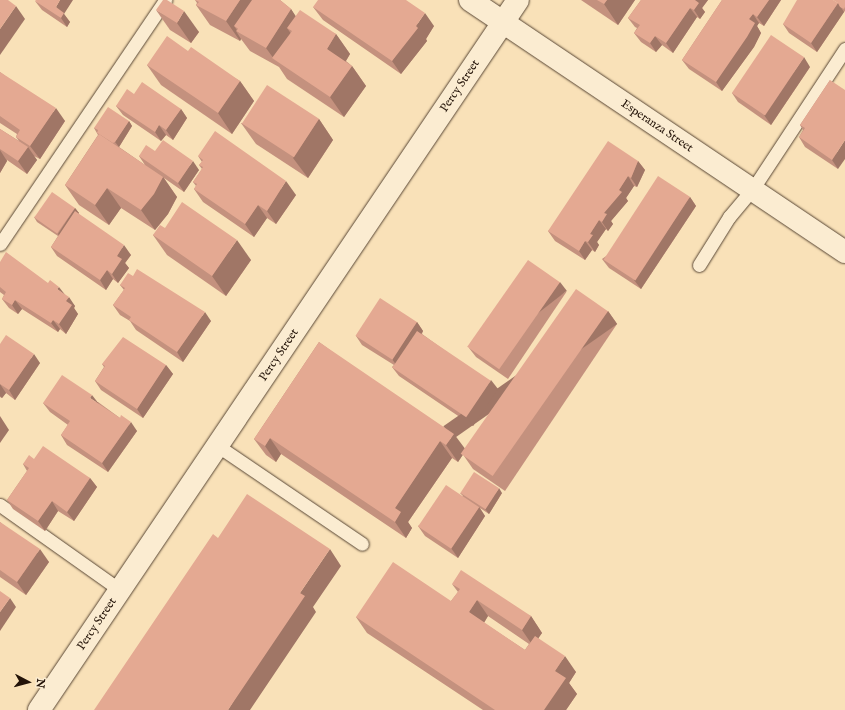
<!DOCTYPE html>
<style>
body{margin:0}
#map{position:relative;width:845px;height:710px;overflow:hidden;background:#f9e1b8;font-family:"IM FELL English",serif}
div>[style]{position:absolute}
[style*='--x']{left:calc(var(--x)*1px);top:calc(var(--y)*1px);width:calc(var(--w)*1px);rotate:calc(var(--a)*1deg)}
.roads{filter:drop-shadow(0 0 1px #584634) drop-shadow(0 0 1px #584634)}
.lane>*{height:13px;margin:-6.5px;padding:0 6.5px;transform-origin:6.5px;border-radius:6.5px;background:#fbecd1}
.street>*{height:22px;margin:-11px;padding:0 11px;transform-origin:11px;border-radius:11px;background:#fbecd1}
.wall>*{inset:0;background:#c4917e}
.shaded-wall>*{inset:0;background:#a07666;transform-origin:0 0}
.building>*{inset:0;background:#e4a992;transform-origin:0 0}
span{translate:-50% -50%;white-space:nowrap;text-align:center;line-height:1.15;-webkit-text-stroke:4px #fbecd1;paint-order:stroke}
.street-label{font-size:12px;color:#231308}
.north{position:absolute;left:8px;top:662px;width:40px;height:40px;-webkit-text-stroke:3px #fbecd1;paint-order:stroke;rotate:96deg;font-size:11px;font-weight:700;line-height:16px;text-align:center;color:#231308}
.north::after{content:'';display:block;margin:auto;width:14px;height:18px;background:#231308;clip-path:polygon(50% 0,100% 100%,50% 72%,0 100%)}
</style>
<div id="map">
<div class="roads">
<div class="lane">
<i style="--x:0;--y:244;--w:295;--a:-55.9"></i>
<i style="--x:699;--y:265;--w:57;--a:-58"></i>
<i style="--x:729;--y:217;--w:35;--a:-50"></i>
<i style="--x:752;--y:190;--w:169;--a:-56.6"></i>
<i style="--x:218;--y:446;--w:174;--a:34.2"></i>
<i style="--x:0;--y:505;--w:147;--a:35.3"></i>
</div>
<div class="street">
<i style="--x:470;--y:0;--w:452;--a:33.9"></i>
<i style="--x:39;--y:710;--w:856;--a:-55.99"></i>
</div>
</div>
<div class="wall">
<i style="clip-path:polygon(195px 0,280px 0,291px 9px,295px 16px,336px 34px,350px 54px,346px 61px,352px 66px,366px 86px,344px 117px,287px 79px,279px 67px,250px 51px,241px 39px,240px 41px,210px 25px,196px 5px,197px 3px)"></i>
<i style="clip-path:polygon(581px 0,635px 0,618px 25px)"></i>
<i style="clip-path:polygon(641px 0,708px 0,702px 8px,705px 12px,700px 19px,697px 17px,673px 53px,662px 45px,656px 52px,641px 42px,634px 33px,637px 28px,635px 27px,628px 18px)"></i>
<i style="clip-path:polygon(722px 0,781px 0,764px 26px,759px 23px,757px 26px,761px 33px,754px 47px,722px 91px,689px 69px,682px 60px)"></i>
<i style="clip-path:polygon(845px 0,845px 12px,844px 11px,844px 12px,817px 52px,789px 33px,783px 24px)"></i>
<i style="clip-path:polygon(35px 1px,64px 14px,70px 22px,67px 27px,42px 10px)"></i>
<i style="clip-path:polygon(313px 7px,434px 26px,426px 39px,427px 41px,401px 74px,323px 20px)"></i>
<i style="clip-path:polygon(156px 10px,199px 32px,191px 43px,170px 30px)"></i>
<i style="clip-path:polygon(188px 51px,240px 81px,254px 101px,232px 134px,161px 85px,147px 65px)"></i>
<i style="clip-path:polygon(810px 67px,771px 125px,738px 102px,732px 93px)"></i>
<i style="clip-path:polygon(0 72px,65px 121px,40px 159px,34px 156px,37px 160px,27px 174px,7px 160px,7px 161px,0 173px,0 129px,19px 141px,16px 137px,17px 134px,0 123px)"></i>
<i style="clip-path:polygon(830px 80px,838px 169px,805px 147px,799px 137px,803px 130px,800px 125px)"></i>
<i style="clip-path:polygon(134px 94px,181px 109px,187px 118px,173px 140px,166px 135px,161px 141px,123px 115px,116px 106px)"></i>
<i style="clip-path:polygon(319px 119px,333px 140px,308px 178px,256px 144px,241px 123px)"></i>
<i style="clip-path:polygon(129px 121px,132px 126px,119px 147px,145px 165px,139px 156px,155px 151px,199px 170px,184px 192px,164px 178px,177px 197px,168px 214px,155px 230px,121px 208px,109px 225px,79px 205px,65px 185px,98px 135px,94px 128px)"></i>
<i style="clip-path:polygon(198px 156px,296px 195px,276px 224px,267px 218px,254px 237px,203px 202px,194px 189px,196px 186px,193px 182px,202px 169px,199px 165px,202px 162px)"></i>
<i style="clip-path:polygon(638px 161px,645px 170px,637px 187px,634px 186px,626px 198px,628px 201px,611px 221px,613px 224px,608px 231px,606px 229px,597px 242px,599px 245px,595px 252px,592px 250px,585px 260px,555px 241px,548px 231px)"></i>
<i style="clip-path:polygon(690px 197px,696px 206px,641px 289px,609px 268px,602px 259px)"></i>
<i style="clip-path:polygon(75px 208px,79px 213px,78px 214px,131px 255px,125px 263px,129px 268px,118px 283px,113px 279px,106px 290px,57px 256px,51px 247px,58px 236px,37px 222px,34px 217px)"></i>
<i style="clip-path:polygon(165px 228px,251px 260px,226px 296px,167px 255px,153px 235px)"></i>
<i style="clip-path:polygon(0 262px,64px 294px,75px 306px,74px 308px,78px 314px,66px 334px,60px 329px,58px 332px,22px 309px,18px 314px,9px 308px,2px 299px,4px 295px,0 292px)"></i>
<i style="clip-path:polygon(133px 276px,211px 321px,183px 362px,136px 330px,130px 321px,120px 315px,113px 305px,124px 290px,120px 285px)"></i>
<i style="clip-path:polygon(567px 291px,508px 379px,476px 357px,469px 348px)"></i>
<i style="clip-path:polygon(608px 311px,617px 324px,505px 491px,473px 469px,464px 456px)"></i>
<i style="clip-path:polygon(417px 322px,423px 331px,422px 334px,498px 389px,473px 426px,399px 376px,392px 367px,394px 365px,362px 345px,356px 336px)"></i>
<i style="clip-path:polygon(319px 342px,466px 450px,458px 462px,452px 458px,408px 522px,412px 528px,406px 538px,281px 454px,276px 462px,266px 455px,254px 439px)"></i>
<i style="clip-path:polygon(0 344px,40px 363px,15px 400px,6px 393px,2px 398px,0 397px)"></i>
<i style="clip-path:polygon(102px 364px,166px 365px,173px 374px,143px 418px,101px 390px,95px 381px,104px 367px)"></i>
<i style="clip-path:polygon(98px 402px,120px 418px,137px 431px,108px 472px,67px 445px,61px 435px,68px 425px,50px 412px,43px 403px)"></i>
<i style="clip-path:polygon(34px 459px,90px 478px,97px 487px,74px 521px,58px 511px,45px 531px,13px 509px,7px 500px,27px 471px,23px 464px)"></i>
<i style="clip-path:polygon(460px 493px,502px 493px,489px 514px,480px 508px,485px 516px,458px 558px,425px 536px,418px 526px,463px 496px)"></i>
<i style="clip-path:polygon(0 522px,49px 562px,26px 595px,0 577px)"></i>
<i style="clip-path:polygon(evenodd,452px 584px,531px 616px,542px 633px,538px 638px,576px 672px,569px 683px,577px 694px,566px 710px,483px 710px,367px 633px,356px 617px,451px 601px,458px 592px,452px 584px,488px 616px,529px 644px,525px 650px,484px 623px,488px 616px)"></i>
</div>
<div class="shaded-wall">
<i style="clip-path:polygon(60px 0,73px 0,64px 14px,70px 22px,67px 27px,61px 18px,56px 7px)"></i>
<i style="clip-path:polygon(240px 0,263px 0,238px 29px,234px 26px,239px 33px,236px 31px,241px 39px,240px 41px,226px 21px)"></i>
<i style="clip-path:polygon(607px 0,635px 0,618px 25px,604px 4px)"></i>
<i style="clip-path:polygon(695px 0,708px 0,702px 8px,705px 12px,700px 19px,694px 10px)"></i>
<i style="clip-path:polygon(769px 0,781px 0,764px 26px,757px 17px)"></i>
<i style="clip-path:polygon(838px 3px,844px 12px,817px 52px,811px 43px)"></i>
<i style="clip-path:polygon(16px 6px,25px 19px,0 55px,0 29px)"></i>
<i style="clip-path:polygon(690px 8px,697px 17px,673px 53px,666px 43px)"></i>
<i style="clip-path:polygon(291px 9px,305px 30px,287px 28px,297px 42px,274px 59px,266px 48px)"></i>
<i style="clip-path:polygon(184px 11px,199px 32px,191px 43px,177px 23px)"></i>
<i style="clip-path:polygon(425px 13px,434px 26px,426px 39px,427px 41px,401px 74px,392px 61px)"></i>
<i style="clip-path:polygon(753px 14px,759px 23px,757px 26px,761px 33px,754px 47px,722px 91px,716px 82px,749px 19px)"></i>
<i style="clip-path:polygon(336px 34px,350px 54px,341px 69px,327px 49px)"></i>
<i style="clip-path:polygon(655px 36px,662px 45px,656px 52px,650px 43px)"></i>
<i style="clip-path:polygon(804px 57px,810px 67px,771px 125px,764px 115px)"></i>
<i style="clip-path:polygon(352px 66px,366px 86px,344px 117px,330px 97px)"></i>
<i style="clip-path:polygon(240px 81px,254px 101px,232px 134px,218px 113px)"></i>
<i style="clip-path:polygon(56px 108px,65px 121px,40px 159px,30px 146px)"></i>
<i style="clip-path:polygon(181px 109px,187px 118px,173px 140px,166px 130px)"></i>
<i style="clip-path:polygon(319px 119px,333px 140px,308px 178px,293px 158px)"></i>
<i style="clip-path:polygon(129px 121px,132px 126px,119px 147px,115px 142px)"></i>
<i style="clip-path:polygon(159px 125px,166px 135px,161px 141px,155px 132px)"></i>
<i style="clip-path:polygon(845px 140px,845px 159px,838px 169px,832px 160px)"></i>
<i style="clip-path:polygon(28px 147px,37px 160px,27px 174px,18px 161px)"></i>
<i style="clip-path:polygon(0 150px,7px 161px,0 173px)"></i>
<i style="clip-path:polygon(193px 161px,199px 170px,184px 192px,178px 183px)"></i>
<i style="clip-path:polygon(638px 161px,645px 170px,637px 187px,631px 178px)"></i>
<i style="clip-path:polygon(628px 176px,634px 186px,626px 198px,628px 201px,611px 221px,613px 224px,608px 231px,602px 222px,604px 213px)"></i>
<i style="clip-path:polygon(163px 177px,177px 197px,168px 214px,155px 230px,141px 210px)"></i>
<i style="clip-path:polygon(286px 181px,296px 195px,276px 224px,267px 211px)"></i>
<i style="clip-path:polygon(107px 188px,121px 208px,109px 225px,95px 205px)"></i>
<i style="clip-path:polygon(690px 197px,696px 206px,641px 289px,634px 280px)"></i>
<i style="clip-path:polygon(258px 205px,267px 218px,254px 237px,245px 224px)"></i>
<i style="clip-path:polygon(75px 208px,79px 213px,61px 239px,58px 234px)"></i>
<i style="clip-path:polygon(599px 220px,606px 229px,597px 242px,599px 245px,595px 252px,588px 242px,590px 234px)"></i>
<i style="clip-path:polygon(237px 240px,251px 260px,226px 296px,212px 276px)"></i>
<i style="clip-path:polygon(585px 241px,592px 250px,585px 260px,579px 251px)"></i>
<i style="clip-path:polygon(124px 245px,131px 255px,125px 263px,129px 268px,118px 283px,112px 274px,117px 256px)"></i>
<i style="clip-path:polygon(107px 270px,113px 279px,106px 290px,100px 280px)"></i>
<i style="left:560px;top:282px;width:11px;height:105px;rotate:52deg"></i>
<i style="clip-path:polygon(59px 287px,66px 296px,57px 289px)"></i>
<i style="clip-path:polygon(69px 297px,75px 306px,74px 308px,78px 314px,66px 334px,59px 324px,66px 301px)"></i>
<i style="clip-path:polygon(15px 300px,22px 309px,18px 314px,12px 305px)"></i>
<i style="left:608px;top:311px;width:16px;height:201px;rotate:55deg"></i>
<i style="clip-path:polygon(205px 312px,211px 321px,183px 362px,177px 352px)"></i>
<i style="clip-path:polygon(53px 320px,60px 329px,58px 332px,51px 323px)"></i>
<i style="clip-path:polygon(417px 322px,423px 331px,399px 369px,392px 359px)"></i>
<i style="clip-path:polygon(34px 354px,40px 363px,15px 400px,9px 390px)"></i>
<i style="clip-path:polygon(166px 365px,173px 374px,143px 418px,137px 409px)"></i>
<i style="clip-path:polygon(491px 380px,498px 389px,473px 426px,466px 416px)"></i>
<i style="clip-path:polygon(0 384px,6px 393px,2px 398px,0 396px)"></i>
<i style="clip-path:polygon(92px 395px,99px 404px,90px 398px)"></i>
<i style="clip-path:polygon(0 416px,9px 430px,0 443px)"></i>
<i style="clip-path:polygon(131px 422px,137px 431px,108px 472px,102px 463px)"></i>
<i style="clip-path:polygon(454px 434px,466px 450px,458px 462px,446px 445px)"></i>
<i style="clip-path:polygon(270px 438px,281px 454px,276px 462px,265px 446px)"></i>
<i style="clip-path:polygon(440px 441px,452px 458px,408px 522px,412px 528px,406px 538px,395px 522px,395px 508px)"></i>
<i style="clip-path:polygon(90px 478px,97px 487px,74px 521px,67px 512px)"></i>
<i style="clip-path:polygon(499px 488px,502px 493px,489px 514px,485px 509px)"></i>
<i style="clip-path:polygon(52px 501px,58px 511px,45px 531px,38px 521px)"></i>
<i style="clip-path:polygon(479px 507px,485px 516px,458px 558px,451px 548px)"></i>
<i style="clip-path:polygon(40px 549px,49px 562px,26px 595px,17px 582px)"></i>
<i style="clip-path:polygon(330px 549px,341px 566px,313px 607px,316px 612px,250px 710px,228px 710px,300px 593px)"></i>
<i style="clip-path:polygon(10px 598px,16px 607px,0 631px,0 612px)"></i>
<i style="clip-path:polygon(477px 600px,488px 616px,480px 629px,469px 612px)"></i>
<i style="clip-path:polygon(531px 616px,542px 633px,533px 646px,522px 630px)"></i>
<i style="clip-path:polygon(565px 656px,576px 672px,569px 683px,577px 694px,566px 710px,544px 710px,555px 671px)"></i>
</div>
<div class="building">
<i style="clip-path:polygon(0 0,8px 0,16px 6px,0 29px)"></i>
<i style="clip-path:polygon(36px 0,60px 0,56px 7px,64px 13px,61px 18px,35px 1px)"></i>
<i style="clip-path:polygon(163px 0,167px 0,184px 11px,177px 23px,156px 10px)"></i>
<i style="clip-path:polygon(195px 0,240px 0,226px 21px,196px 5px,199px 2px)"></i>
<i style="clip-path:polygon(252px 0,280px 0,291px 9px,266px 48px,236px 31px,238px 29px,234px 26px)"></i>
<i style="clip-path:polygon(318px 0,406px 0,425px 13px,416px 26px,418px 28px,392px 61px,313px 7px)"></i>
<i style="clip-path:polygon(597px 0,607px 0,604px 4px)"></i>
<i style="clip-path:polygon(641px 0,695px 0,699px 3px,694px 10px,690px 8px,666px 43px,655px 36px,650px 43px,634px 33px,640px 25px,628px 18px)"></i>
<i style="clip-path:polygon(722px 0,769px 0,757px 17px,753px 14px,749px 19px,755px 23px,747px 37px,716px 82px,682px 60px)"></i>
<i style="clip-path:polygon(797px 0,833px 0,838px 3px,811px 43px,783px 24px)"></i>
<i style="clip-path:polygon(833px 0,845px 0,845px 7px,844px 9px,840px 7px,838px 3px)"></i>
<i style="clip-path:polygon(300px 10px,336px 34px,327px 49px,352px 66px,330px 97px,272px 58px,292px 31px,287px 28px)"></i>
<i style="left:771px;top:35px;width:40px;height:70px;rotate:34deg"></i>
<i style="clip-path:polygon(167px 36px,188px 51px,191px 47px,240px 81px,218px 113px,147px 65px)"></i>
<i style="clip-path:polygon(0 72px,56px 108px,30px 146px,16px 137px,20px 130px,0 116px)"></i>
<i style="clip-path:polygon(830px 80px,845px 90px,845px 140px,832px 160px,799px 137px,805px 128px,800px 125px)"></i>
<i style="clip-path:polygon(142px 82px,181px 109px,166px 130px,159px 125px,155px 132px,116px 106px,127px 89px,134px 94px)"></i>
<i style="left:267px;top:85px;width:62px;height:46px;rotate:33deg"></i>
<i style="clip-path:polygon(108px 107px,129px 121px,115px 142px,113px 143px,99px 134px,97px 133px,98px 130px,94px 128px)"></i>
<i style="clip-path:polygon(0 129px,28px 147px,18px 161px,0 149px)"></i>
<i style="clip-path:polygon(215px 131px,286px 181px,267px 211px,258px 205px,245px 224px,194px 189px,197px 184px,193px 182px,203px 167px,199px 165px,203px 160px,198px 156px)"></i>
<i style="clip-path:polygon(99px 134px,163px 177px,154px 194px,141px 210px,107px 188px,95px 205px,65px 185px)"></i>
<i style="clip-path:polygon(163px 140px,193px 161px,178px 183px,139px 156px,146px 145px,155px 151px)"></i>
<i style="clip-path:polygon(608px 141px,638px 161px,631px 178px,628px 176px,619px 190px,622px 192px,604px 213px,607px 214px,602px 222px,599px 220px,590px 234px,593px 235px,588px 242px,585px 241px,579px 251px,548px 231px)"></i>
<i style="left:658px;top:176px;width:38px;height:100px;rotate:33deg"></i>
<i style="left:52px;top:192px;width:28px;height:31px;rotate:35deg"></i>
<i style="clip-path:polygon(182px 202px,237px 240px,212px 276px,153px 235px,160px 225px,165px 228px)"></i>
<i style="clip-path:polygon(75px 211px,124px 245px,117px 256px,122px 259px,112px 274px,107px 270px,100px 280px,51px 247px)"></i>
<i style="clip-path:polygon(6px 252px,48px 283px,50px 280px,59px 287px,57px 289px,69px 297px,66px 301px,72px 305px,59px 324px,53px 320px,51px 323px,15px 300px,12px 305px,2px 299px,6px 292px,0 287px,0 262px)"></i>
<i style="left:528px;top:260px;width:39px;height:106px;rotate:35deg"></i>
<i style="clip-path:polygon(137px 269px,205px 312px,177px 352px,129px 320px,131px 317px,113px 305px,125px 288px,120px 285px,128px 273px,133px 276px)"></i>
<i style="left:576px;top:289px;width:39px;height:201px;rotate:35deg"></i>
<i style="left:380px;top:298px;width:44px;height:45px;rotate:33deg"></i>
<i style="left:417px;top:331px;width:89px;height:44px;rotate:34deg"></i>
<i style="clip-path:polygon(6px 335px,34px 354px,9px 390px,0 384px,0 344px)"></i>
<i style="clip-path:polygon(123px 337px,166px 365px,137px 409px,95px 381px,105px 366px,102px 364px)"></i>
<i style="clip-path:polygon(319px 342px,454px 434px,446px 445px,440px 441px,395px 508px,401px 512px,395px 522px,270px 438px,265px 446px,254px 439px)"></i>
<i style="clip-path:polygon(62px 375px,92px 395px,90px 398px,120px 418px,121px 415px,131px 422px,102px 463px,61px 435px,70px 421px,43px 403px)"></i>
<i style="clip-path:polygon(43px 446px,90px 478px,67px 512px,52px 501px,38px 521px,7px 500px,29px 468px,23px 464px,29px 455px,34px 459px)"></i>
<i style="left:474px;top:472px;width:30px;height:25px;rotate:33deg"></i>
<i style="left:446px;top:485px;width:40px;height:50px;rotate:34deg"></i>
<i style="clip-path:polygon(247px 494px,330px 549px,300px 593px,305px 596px,228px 710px,94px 710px,213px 534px,218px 538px)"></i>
<i style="clip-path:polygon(0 522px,40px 549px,17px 582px,0 570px)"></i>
<i style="clip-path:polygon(393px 562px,451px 601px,460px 589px,452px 584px,461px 570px,531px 616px,522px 630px,477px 600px,469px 612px,525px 650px,535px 636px,565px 656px,555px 671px,566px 678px,544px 710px,495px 710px,356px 617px)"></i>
<i style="clip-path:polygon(0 591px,10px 598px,0 612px)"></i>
</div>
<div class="street-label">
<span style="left:460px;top:86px;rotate:-56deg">Percy Street</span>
<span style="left:657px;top:126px;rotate:34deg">Esperanza Street</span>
<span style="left:279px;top:355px;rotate:-56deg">Percy Street</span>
<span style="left:97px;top:624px;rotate:-56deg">Percy Street</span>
</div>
<div class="north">N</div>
</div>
